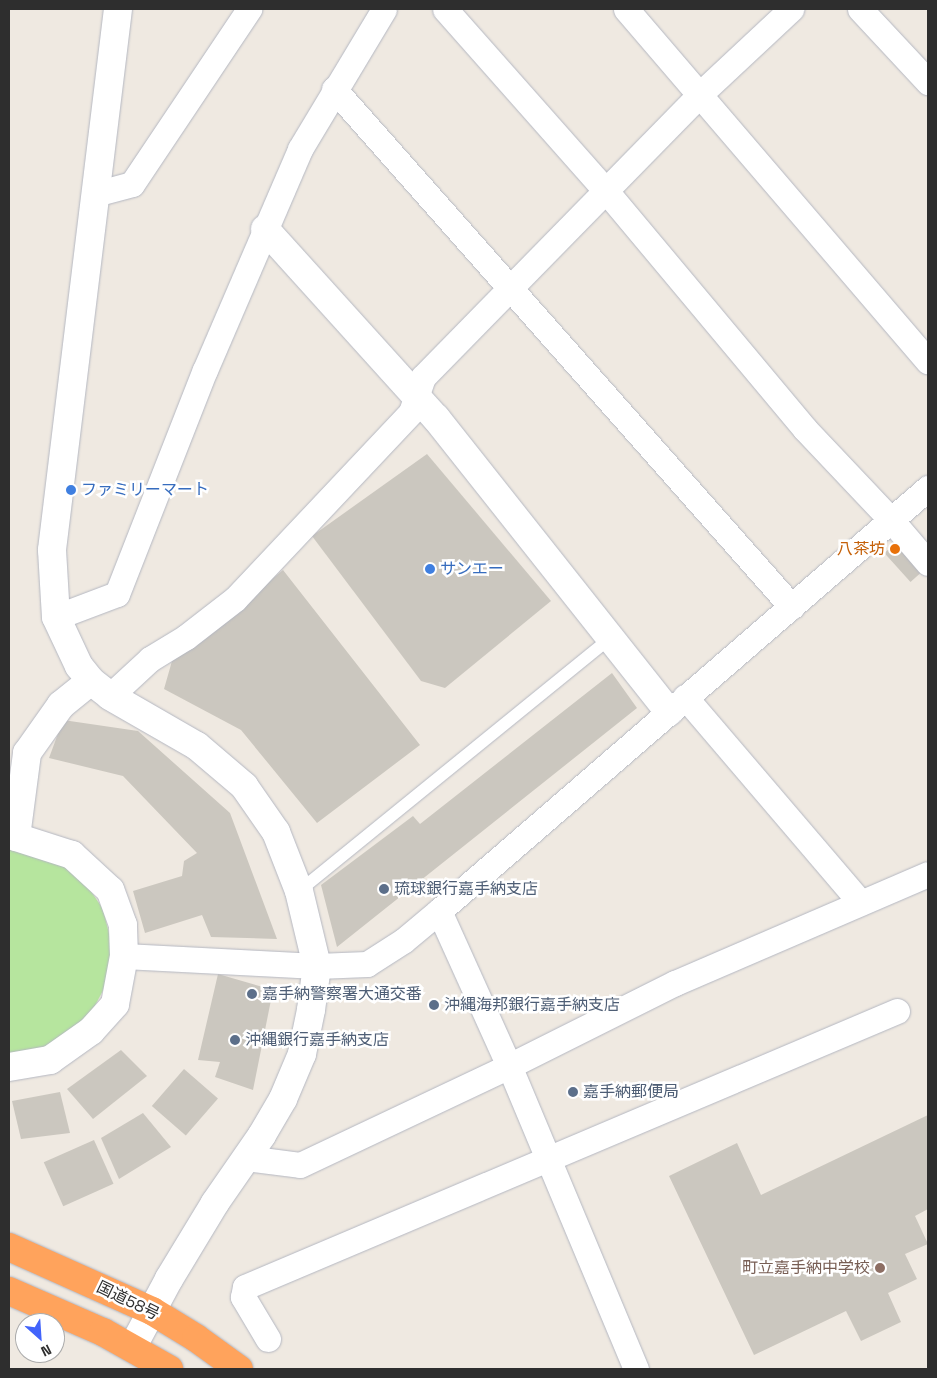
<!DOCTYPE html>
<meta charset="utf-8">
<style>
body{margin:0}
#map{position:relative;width:937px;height:1378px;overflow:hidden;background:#efe9e1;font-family:"Space Grotesk","Noto Sans JP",sans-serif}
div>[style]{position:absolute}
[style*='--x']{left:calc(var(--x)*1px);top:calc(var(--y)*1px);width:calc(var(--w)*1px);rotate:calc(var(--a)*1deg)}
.green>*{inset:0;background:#b6e59e}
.building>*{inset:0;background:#cbc7bf;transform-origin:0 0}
.roads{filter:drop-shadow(0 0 1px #b4b7c1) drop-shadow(0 0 1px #b4b7c1)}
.lane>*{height:12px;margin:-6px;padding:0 6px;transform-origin:6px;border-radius:6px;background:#fff}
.street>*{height:25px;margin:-12.5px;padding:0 12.5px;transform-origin:12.5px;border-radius:12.5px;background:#fff}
.secondary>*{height:28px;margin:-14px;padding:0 14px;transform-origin:14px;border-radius:14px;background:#fff}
.highway>*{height:28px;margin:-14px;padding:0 14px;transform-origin:14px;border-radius:14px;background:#ffa35c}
.dots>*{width:14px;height:14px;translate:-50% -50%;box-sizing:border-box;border:2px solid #fff;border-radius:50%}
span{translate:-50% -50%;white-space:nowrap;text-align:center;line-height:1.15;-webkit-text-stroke:5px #fff;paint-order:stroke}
.shop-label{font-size:16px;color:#366cbe}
.left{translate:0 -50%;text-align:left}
.food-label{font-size:16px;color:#c56008}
.right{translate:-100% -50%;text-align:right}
.service-label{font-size:16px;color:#4e5e75}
.education-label{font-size:16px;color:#785e54}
.street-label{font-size:16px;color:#2e2e2e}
.frame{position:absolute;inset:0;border:10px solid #2e2e2e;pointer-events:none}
.north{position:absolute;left:15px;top:1313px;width:50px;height:50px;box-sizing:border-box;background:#fff;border:1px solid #ababab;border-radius:50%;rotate:154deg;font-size:14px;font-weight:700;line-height:20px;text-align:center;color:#2e2e2e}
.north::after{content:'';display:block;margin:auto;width:18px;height:22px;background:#4264fb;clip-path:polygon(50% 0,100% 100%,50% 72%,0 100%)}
</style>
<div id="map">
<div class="green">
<i style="clip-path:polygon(9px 849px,49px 856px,82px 878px,103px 909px,112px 946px,107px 983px,89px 1017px,60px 1041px,24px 1054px,9px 1053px)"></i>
</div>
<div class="building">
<i style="clip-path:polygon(427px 454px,551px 601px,445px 688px,421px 681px,312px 536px)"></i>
<i style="left:900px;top:539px;width:39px;height:21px;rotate:48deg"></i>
<i style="clip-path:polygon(283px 570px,420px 745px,317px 823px,241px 730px,164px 689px,172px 661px)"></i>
<i style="clip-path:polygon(612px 673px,637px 708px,337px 947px,321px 885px,413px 816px,420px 824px)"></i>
<i style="clip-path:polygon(63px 720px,138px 731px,230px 813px,277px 939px,211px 937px,202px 915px,145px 933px,133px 891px,182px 876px,184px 861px,197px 853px,123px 776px,49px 758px)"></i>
<i style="clip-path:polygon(218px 974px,273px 990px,253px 1090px,215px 1077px,220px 1062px,198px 1060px)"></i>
<i style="clip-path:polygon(121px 1050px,147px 1076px,93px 1119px,67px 1089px)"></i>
<i style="left:184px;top:1069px;width:45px;height:49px;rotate:41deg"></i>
<i style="clip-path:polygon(60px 1092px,70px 1133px,21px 1139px,12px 1101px)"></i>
<i style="clip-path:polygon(143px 1113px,171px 1147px,119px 1179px,101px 1138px)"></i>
<i style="clip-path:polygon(928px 1115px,928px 1209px,915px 1216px,928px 1244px,905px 1254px,917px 1279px,888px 1293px,901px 1322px,861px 1341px,846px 1311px,754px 1355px,669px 1176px,737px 1143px,761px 1195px)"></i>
<i style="left:94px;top:1140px;width:48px;height:55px;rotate:66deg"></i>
</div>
<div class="roads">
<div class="lane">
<i style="--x:299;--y:891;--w:401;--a:-39.1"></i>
</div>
<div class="street">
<i style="--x:445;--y:9;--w:243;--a:48.5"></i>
<i style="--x:606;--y:191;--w:310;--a:50.1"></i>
<i style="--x:805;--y:429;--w:127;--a:46.6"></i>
<i style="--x:892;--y:521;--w:55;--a:49.4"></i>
<i style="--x:626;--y:9;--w:464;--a:49.4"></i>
<i style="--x:860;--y:9;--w:100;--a:47"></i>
<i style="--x:334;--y:89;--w:691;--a:48.52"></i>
<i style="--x:95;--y:194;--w:38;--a:-15"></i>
<i style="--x:132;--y:184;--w:211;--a:-56.2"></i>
<i style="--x:56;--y:617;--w:65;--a:-20.7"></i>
<i style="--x:117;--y:594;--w:241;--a:-68.6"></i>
<i style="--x:205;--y:370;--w:241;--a:-66.7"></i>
<i style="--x:300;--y:149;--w:163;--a:-59"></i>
<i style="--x:110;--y:696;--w:54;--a:-42.8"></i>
<i style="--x:150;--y:659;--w:42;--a:-31.4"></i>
<i style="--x:186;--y:637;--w:62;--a:-37.8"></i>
<i style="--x:235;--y:599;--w:257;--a:-46.7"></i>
<i style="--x:411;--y:412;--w:37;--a:-71"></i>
<i style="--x:423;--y:377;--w:396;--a:-45.6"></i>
<i style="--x:700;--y:94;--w:125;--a:-43"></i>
<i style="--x:685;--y:697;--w:270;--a:49.5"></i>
<i style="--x:124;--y:956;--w:193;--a:3"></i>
<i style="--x:317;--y:966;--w:50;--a:-2.3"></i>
<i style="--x:367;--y:964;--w:43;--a:-32.6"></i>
<i style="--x:403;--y:941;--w:47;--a:-39.8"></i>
<i style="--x:439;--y:911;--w:647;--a:-40.86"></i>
<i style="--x:246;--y:1158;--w:54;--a:7.4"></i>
<i style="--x:300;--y:1165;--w:231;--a:-25.3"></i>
<i style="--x:509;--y:1066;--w:170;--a:-114.3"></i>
<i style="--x:268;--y:1339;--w:49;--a:-120.8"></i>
<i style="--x:243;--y:1297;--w:10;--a:-79"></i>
<i style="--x:245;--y:1287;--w:708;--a:-22.94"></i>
<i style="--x:636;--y:1369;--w:329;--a:-112.7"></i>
<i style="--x:509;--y:1066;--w:186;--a:-26.6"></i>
<i style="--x:675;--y:983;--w:275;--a:-23.3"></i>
</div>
<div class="secondary">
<i style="--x:118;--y:9;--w:545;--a:96.96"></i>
<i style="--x:52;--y:550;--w:67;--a:86.6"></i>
<i style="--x:56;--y:617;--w:54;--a:64.9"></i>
<i style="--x:79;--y:666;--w:19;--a:51"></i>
<i style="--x:91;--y:681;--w:24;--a:38"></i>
<i style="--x:110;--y:696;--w:100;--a:29.9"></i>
<i style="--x:197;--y:746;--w:62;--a:40.4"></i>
<i style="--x:244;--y:786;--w:56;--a:55.2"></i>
<i style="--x:276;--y:832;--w:63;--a:68.7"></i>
<i style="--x:299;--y:891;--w:77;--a:76.5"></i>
<i style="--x:317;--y:966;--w:44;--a:97.8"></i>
<i style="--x:311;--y:1010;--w:45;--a:101.6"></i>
<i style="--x:302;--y:1054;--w:49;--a:112.9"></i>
<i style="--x:283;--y:1099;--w:42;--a:120.3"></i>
<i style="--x:262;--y:1135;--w:83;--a:124.7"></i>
<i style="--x:215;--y:1203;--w:89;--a:121.2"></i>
<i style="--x:169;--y:1279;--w:78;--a:118.2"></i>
<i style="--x:265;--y:229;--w:255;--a:47.9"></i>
<i style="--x:436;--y:418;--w:375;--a:51.6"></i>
<i style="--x:9;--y:1067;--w:42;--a:-9.7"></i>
<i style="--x:50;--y:1060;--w:50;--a:-35.3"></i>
<i style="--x:91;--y:1031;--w:36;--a:-48"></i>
<i style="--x:115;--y:1004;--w:49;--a:-79.4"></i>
<i style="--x:124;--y:956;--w:31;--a:-92"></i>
<i style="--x:123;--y:925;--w:37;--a:-110"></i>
<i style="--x:110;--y:890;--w:52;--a:-137.4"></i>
<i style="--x:72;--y:855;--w:59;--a:-162.2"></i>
<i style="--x:16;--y:837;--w:85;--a:-82.5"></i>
<i style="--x:27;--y:753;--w:59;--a:-54.7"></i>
<i style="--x:61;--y:705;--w:38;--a:-39"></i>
</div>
<div class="highway">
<i style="--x:9;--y:1247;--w:157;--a:24.1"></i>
<i style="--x:152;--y:1311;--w:52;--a:31.5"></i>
<i style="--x:196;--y:1338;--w:53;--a:35.8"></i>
<i style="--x:9;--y:1291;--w:103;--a:23.6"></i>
<i style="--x:103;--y:1332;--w:76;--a:29.3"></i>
</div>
</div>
<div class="dots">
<i style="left:71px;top:490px;background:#3f7fe0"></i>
<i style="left:895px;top:549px;background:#e8710a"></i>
<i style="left:430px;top:569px;background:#3f7fe0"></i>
<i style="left:384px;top:889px;background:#5c6f8a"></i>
<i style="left:252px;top:994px;background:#5c6f8a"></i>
<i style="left:434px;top:1005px;background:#5c6f8a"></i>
<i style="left:235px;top:1040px;background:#5c6f8a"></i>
<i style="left:573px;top:1092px;background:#5c6f8a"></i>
<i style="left:880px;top:1268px;background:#8d6e63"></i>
</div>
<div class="shop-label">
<span class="left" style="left:81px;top:490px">ファミリーマート</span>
<span class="left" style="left:440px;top:569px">サンエー</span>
</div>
<div class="food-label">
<span class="right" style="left:885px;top:549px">八茶坊</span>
</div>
<div class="service-label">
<span class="left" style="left:394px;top:889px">琉球銀行嘉手納支店</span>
<span class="left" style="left:262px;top:994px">嘉手納警察署大通交番</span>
<span class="left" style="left:444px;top:1005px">沖縄海邦銀行嘉手納支店</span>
<span class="left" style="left:245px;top:1040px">沖縄銀行嘉手納支店</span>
<span class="left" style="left:583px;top:1092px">嘉手納郵便局</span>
</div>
<div class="education-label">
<span class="right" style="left:870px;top:1268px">町立嘉手納中学校</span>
</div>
<div class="street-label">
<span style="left:128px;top:1301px;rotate:26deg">国道58号</span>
</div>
<div class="frame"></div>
<div class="north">N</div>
</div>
